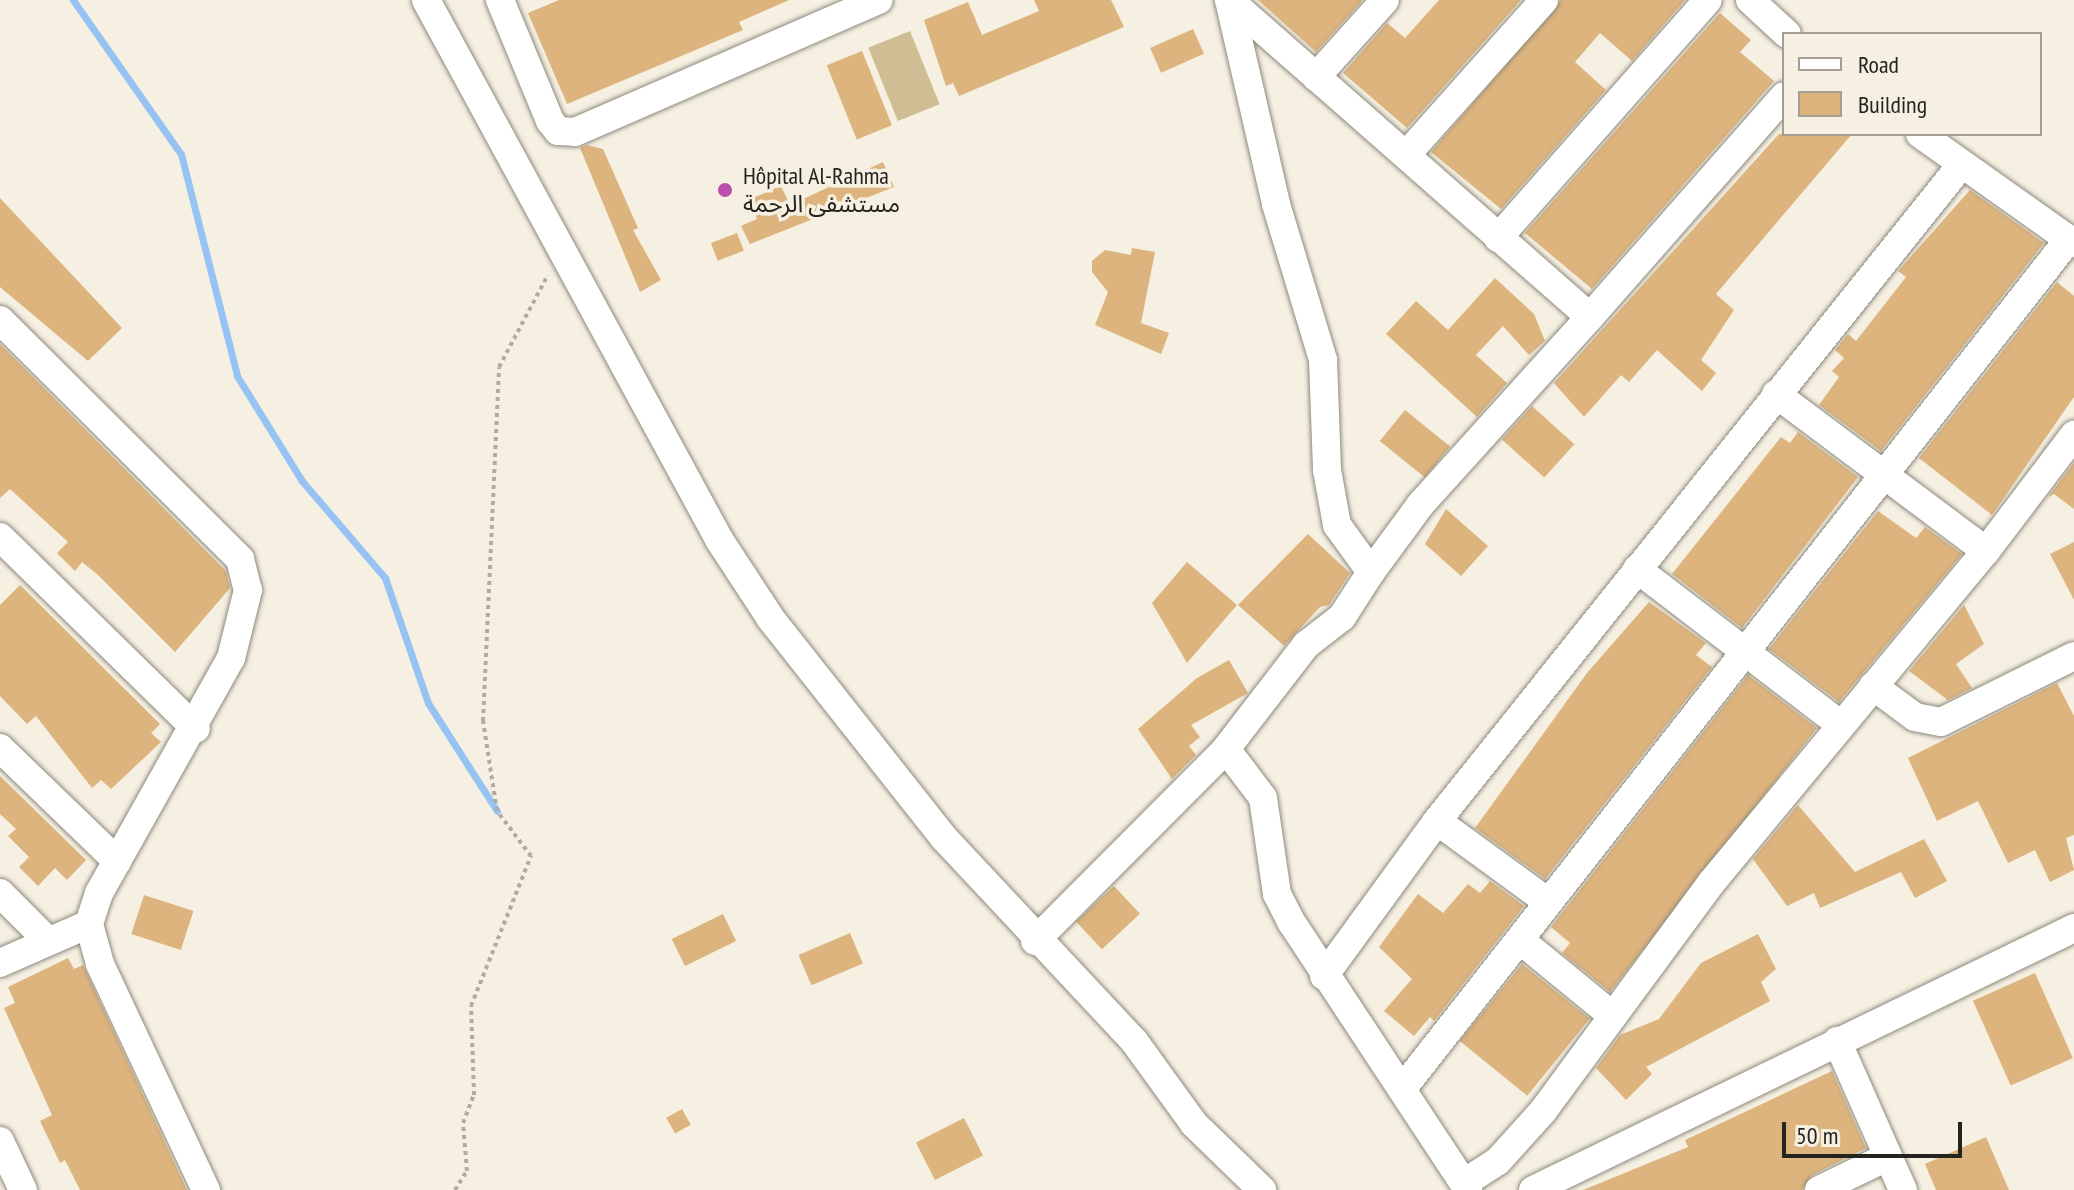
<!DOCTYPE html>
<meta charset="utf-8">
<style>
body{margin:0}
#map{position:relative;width:2074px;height:1190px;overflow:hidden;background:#f5f0e2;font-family:"PT Sans Narrow","Noto Sans Arabic",sans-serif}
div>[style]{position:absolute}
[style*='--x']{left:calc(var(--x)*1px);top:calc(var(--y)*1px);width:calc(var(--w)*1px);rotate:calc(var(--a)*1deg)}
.green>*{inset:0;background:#cfbe93;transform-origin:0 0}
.stream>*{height:7px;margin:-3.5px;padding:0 3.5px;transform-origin:3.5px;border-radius:3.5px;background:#97c2f4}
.building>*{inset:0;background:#ddb47e;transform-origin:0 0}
.path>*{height:4px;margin-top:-2px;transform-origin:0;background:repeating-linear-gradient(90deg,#afaba0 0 4px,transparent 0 8px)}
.roads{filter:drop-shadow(0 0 2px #8e897c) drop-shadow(0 0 2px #8e897c)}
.minor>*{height:28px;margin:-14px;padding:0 14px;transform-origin:14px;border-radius:14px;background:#fff}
.dots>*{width:22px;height:22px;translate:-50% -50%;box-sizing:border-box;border:4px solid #f5f0e2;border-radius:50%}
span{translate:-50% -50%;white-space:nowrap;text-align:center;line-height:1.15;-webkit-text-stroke:7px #f5f0e2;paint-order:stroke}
.poi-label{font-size:24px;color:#25231e}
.left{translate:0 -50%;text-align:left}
.legend{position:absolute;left:1782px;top:32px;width:260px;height:104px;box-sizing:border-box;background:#f5f0e2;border:2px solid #a29e94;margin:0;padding:10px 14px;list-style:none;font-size:24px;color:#25231e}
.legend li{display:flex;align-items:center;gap:16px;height:40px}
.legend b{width:40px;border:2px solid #a29e94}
.scale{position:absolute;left:1782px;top:1122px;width:180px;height:36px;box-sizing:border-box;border:4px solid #25231e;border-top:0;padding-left:10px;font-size:24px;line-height:28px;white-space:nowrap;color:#25231e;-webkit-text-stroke:6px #f5f0e2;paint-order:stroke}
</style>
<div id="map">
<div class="green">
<i style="left:910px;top:31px;width:79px;height:45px;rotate:68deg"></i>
</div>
<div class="stream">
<i style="--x:73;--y:0;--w:188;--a:55"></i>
<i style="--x:181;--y:154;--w:229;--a:75.8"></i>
<i style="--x:237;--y:376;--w:123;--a:58.2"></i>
<i style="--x:302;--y:481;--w:128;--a:49.4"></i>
<i style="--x:385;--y:578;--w:132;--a:71"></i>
<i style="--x:428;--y:703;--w:128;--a:57.4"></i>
</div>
<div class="building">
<i style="clip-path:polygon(559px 0,789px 0,739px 22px,743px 30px,567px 104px,528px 13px)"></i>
<i style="clip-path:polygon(1034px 0,1111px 0,1124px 27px,959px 96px,953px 83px,946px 86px,924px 20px,968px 2px,982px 35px,1039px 11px)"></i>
<i style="clip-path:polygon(1258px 0,1361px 0,1362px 1px,1316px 52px)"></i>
<i style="clip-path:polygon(1439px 0,1521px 0,1407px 128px,1343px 73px,1387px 23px,1405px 38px)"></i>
<i style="clip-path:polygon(1561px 0,1685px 0,1632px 61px,1600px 33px,1575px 62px,1606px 90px,1501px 209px,1431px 152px)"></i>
<i style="clip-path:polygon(1720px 13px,1751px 40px,1740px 52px,1774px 81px,1592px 289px,1525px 233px)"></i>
<i style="left:1193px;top:29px;width:27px;height:47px;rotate:66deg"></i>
<i style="left:862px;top:51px;width:80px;height:38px;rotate:68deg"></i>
<i style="clip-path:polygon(1779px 134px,1852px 134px,1716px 294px,1734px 310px,1701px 360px,1716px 373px,1702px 391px,1657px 350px,1629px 382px,1621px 375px,1584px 417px,1554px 383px)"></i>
<i style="clip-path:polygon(587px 145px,603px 149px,638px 228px,633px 230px,661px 280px,640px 292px,580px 148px)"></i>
<i style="clip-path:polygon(883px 162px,894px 187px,750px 244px,741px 226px,757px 219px,748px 200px,781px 186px,790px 205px)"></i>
<i style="clip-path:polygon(1970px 190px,2044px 243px,1881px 451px,1819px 405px,1839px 377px,1832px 371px,1844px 358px,1835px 350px,1848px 334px,1856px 341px,1906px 277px,1898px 271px)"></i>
<i style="clip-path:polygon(0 198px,122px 328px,88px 361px,0 287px)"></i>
<i style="left:737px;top:233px;width:19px;height:28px;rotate:69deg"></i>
<i style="clip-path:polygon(1132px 248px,1155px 252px,1141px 323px,1169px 333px,1161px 354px,1095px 325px,1108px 292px,1092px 272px,1092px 261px,1105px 250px,1131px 255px)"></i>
<i style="clip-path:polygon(1495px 278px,1534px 314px,1545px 341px,1529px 355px,1503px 326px,1476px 355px,1507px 383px,1477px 417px,1386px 334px,1416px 301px,1448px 330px)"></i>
<i style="clip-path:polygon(2057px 282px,2074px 296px,2074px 397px,1992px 515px,1919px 458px)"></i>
<i style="clip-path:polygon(0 344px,226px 571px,230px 588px,175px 652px,98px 575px,82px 562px,75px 571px,57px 553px,68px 542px,10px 489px,0 498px)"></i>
<i style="left:1532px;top:406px;width:57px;height:45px;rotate:42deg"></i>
<i style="left:1405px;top:410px;width:58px;height:40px;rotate:39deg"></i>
<i style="clip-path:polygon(1798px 432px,1858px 477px,1742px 628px,1672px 574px,1781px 437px,1790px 443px)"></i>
<i style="clip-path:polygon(2074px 463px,2074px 509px,2054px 494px,2048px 497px)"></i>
<i style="clip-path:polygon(1446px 509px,1488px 546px,1461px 576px,1425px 544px)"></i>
<i style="clip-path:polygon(1878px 511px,1916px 538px,1925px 527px,1962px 554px,1839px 702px,1769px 649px)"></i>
<i style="clip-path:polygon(1308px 534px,1350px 573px,1329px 605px,1320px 607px,1284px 646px,1238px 605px)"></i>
<i style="clip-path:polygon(2074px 542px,2074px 600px,2050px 554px)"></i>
<i style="clip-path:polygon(1187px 562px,1237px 605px,1187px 663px,1152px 603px)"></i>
<i style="clip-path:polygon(20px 585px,160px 724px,151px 733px,161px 742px,111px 789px,101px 780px,92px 788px,36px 716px,27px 724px,0 696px,0 605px)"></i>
<i style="clip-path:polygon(1649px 602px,1706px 643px,1696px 655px,1712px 667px,1545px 879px,1475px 828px,1587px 673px)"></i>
<i style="clip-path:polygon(1964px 605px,1984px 644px,1956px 664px,1972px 688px,1948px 700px,1909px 671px)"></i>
<i style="clip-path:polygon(1229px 660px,1248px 693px,1191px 725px,1200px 737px,1189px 746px,1196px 755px,1172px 779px,1138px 729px,1197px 678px)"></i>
<i style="clip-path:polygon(1748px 675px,1817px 728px,1610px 992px,1562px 953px,1570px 943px,1551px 927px)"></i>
<i style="clip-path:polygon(2057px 683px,2074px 716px,2074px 835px,2066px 838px,2074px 870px,2050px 882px,2035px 850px,2008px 863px,1978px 801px,1937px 821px,1908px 758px)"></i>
<i style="clip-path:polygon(0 776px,86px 860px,67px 880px,55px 868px,38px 886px,19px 867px,29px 857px,8px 836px,16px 829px,0 814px)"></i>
<i style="clip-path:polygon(1798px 805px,1855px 872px,1924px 839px,1947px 881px,1915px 898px,1901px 872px,1820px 908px,1814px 893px,1787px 906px,1753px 859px)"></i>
<i style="clip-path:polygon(1490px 881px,1524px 906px,1434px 1021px,1430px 1017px,1414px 1036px,1384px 1011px,1412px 979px,1379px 947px,1418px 894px,1443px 913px,1468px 884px,1480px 893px)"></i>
<i style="left:1114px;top:886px;width:38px;height:52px;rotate:47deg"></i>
<i style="left:144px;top:895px;width:52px;height:41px;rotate:18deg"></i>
<i style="left:723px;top:914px;width:30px;height:57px;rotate:64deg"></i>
<i style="left:850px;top:933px;width:33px;height:56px;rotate:67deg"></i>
<i style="clip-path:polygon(1758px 934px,1776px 969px,1761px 982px,1770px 1001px,1646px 1067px,1652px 1074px,1626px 1100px,1596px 1068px,1620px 1035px,1659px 1019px,1701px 963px)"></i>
<i style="clip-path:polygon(68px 958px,74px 969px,83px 965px,187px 1190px,80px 1190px,65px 1160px,60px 1163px,40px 1121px,52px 1115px,4px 1008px,15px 1003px,8px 987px)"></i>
<i style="left:1522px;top:964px;width:87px;height:99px;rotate:39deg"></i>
<i style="left:2035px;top:973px;width:93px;height:68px;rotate:66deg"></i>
<i style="clip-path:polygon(1832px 1071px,1866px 1148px,1812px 1175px,1802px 1190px,1583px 1190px,1688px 1147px,1685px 1140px)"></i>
<i style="left:682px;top:1109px;width:18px;height:18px;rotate:61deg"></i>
<i style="left:964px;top:1118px;width:42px;height:54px;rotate:63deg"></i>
<i style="clip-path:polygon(1986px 1137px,2009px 1190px,1936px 1190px,1925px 1164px)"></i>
</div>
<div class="path">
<i style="--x:455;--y:1190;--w:22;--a:-58"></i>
<i style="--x:467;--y:1171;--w:48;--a:-94.8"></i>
<i style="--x:463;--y:1123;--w:30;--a:-69"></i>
<i style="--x:474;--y:1095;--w:89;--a:-91.9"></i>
<i style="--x:471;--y:1006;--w:162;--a:-68.2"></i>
<i style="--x:531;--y:856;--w:56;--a:-127.1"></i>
<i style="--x:497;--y:811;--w:91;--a:-98.8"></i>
<i style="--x:483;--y:721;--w:354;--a:-87.4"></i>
<i style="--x:499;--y:367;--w:104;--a:-62"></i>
</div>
<div class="roads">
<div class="minor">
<i style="--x:426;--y:0;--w:616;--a:61.48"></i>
<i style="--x:720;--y:541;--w:93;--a:56.8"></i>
<i style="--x:771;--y:619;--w:279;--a:51.7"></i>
<i style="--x:944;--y:838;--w:278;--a:46.9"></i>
<i style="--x:1134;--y:1041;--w:102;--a:54.1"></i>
<i style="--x:1194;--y:1124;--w:95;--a:44.1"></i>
<i style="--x:500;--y:0;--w:131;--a:67.5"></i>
<i style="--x:550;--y:121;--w:13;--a:51"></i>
<i style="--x:558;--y:131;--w:17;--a:3"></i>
<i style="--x:575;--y:132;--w:331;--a:-23.5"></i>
<i style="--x:1229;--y:0;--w:209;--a:77"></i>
<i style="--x:1276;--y:204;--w:163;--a:73.2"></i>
<i style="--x:1323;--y:360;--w:110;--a:87.9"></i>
<i style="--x:1327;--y:470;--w:56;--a:79.7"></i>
<i style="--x:1337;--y:525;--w:58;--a:54.1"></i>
<i style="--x:1371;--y:572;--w:54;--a:122.8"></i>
<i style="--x:1342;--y:617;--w:46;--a:142.1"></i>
<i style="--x:1306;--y:645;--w:131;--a:127.6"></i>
<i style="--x:1226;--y:749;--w:61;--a:52.9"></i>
<i style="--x:1263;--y:798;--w:97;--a:81.7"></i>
<i style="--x:1277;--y:894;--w:33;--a:63"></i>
<i style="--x:1292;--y:923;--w:320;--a:56.6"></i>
<i style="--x:1229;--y:0;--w:480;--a:41.3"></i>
<i style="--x:1590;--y:317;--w:294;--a:-48.7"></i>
<i style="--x:1750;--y:0;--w:50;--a:42.6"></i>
<i style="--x:1316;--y:77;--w:103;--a:-48.1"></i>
<i style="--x:1920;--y:134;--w:189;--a:35.3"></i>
<i style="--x:1407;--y:154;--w:206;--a:-48.3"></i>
<i style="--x:1498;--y:238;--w:317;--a:-48.6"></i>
<i style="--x:0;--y:320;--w:339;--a:44.9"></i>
<i style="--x:240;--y:559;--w:32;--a:76"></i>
<i style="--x:248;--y:590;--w:70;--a:104"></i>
<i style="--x:231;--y:658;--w:270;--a:119.3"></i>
<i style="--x:99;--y:893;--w:33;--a:108"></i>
<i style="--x:89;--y:924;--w:41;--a:74.6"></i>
<i style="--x:100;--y:964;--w:250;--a:64.9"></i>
<i style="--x:1776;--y:394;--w:262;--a:36.8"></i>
<i style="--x:0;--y:537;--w:274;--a:44.4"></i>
<i style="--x:1637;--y:569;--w:257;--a:37.4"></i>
<i style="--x:1371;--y:572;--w:84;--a:-53.7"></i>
<i style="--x:1421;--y:504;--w:252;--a:-47.9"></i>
<i style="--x:1873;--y:686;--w:52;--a:36.4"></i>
<i style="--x:1915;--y:717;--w:26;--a:11"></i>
<i style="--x:1941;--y:722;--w:148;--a:-26.4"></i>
<i style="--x:0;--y:748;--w:163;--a:44"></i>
<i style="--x:1437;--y:821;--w:137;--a:36.1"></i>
<i style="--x:0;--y:893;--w:66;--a:45"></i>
<i style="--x:1520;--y:940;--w:120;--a:39.3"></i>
<i style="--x:1035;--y:941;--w:271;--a:-45.1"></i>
<i style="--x:0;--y:963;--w:97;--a:-23.7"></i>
<i style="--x:1324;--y:976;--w:192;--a:-53.9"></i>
<i style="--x:1437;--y:821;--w:840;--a:-51.38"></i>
<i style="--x:1837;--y:1041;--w:163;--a:66.1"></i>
<i style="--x:1403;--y:1088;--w:1079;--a:-51.89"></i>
<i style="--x:0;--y:1141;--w:54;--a:64.9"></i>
<i style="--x:1464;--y:1183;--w:40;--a:-32.9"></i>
<i style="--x:1498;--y:1161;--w:67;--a:-48"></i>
<i style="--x:1543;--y:1111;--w:285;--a:-53.6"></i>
<i style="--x:1712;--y:882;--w:430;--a:-50.4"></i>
<i style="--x:1986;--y:551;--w:146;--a:-52.8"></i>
<i style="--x:1533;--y:1190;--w:601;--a:-25.84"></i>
<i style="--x:1819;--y:1190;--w:76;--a:-25.9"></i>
</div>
</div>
<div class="dots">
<i style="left:725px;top:190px;background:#bc4eac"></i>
</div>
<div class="poi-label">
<span class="left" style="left:743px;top:190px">Hôpital Al-Rahma<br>مستشفى الرحمة</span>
</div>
<ul class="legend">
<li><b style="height:10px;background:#fff"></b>Road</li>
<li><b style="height:22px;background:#ddb47e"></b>Building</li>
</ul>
<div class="scale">50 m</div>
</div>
